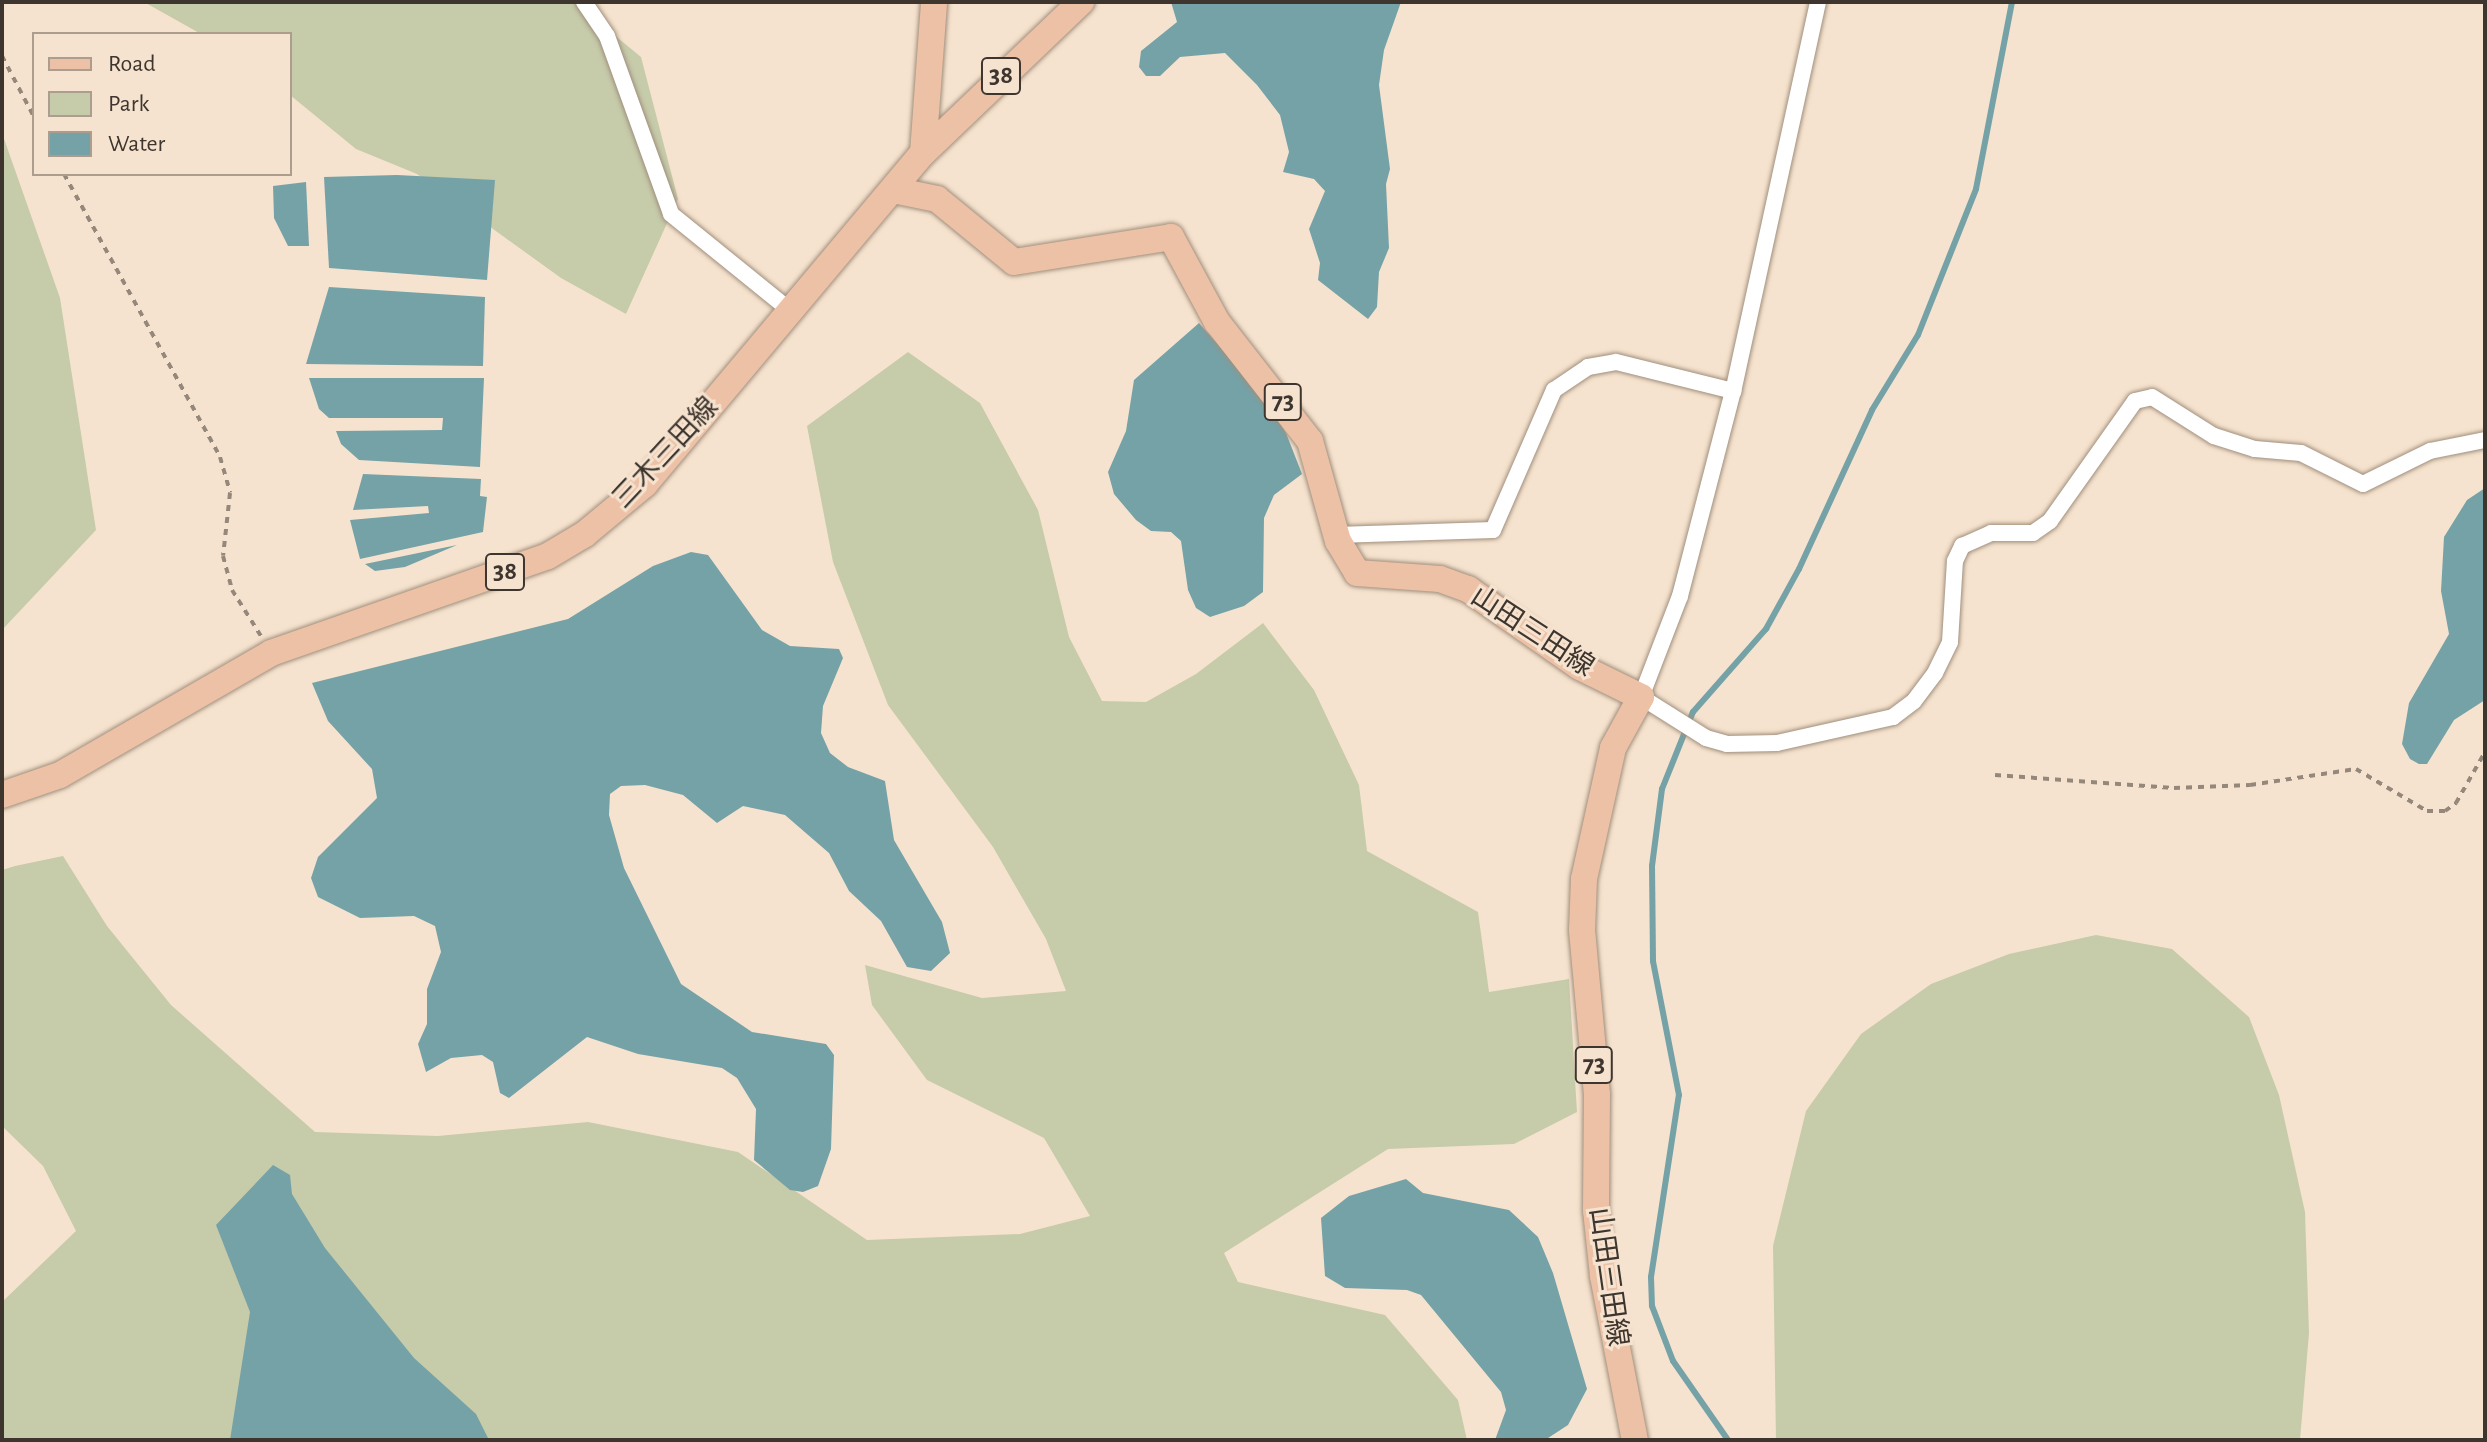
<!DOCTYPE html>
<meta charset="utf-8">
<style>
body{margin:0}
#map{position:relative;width:2487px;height:1442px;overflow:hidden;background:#f6e3cf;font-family:"Alegreya Sans","Noto Sans JP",sans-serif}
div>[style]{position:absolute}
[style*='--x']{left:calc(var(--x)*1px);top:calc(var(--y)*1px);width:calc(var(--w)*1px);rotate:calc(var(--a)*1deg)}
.green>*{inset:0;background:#c6cbaa}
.water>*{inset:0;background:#75a2a7}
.stream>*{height:6px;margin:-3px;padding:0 3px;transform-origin:3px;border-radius:3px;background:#75a2a7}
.path>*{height:4px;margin-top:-2px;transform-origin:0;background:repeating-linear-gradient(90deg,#95887b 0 6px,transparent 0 12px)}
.roads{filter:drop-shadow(0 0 2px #a08f7d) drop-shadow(0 0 2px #a08f7d)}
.street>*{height:16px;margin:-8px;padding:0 8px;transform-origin:8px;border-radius:8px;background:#fff}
.primary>*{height:26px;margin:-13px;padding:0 13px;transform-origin:13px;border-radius:13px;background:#edc1a6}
span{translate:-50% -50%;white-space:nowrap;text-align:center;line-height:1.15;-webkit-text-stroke:6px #f6e3cf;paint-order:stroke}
.shield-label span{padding:2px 6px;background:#f6e3cf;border:2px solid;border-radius:6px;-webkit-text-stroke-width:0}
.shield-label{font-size:26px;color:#3d352e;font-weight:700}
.street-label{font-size:28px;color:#3d352e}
.frame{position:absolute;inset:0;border:4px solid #3d352e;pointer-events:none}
.legend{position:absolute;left:32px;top:32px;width:260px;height:144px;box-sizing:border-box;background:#f6e3cf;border:2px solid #ac9d8f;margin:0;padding:10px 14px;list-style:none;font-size:24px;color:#3d352e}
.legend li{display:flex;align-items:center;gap:16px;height:40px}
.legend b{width:40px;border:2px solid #ac9d8f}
</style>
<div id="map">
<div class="green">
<i style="clip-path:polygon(144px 2px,574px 2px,641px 57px,678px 199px,626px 314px,561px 278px,417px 174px,356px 149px,290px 95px,290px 34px,201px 34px)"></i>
<i style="clip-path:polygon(2px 133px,60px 298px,96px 530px,2px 630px)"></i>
<i style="clip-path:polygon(908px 352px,980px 403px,1038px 510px,1069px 637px,1102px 701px,1146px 702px,1196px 674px,1263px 623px,1314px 690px,1359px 785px,1367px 851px,1478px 912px,1489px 992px,1569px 979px,1577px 1112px,1514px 1144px,1388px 1149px,1224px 1253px,1238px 1282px,1385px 1315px,1458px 1400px,1467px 1440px,2px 1440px,2px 1302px,76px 1231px,43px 1166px,2px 1126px,2px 870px,15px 866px,63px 856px,107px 926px,171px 1005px,315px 1132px,438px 1136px,588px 1122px,738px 1152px,867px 1240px,1020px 1234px,1090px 1216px,1044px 1138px,927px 1080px,872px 1005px,865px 965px,982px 998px,1066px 991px,1046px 939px,993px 847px,888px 705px,833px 562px,807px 426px)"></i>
<i style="clip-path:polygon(2096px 935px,2172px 949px,2249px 1017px,2279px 1095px,2305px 1212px,2309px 1333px,2300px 1440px,1776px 1440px,1773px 1246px,1806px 1111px,1861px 1034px,1931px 984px,2009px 954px)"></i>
</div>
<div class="water">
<i style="clip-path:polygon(1171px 2px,1401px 2px,1384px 50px,1379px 85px,1390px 169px,1386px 184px,1389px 248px,1379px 272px,1377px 307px,1368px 319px,1318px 280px,1320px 263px,1309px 229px,1325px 191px,1314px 179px,1283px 172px,1289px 152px,1280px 115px,1257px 85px,1225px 53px,1180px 57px,1160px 76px,1146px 76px,1139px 67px,1141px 51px,1177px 22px)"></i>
<i style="clip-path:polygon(397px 175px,495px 180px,487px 280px,329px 268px,324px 177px)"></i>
<i style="clip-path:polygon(306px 182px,309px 246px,288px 246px,274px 218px,273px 186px)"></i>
<i style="clip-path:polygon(329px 287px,485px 297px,483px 366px,306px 364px)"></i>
<i style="clip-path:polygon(1199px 323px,1259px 392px,1286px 433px,1302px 474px,1274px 495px,1264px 518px,1263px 592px,1244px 606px,1210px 617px,1196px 608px,1188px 590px,1181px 541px,1171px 532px,1151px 531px,1136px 520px,1114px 494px,1108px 472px,1126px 431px,1134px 380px)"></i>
<i style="clip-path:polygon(309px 378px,484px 378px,480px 467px,359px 460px,341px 444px,336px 431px,442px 430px,443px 418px,329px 418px,319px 409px)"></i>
<i style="clip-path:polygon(363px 474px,481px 479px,480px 496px,487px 497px,483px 532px,360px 559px,350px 520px,429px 513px,428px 506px,353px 510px)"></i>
<i style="clip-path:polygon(2485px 488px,2485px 700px,2454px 720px,2427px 764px,2419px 764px,2410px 759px,2402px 744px,2409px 703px,2449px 634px,2441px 591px,2444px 537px,2467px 500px)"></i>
<i style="clip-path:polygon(457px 545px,405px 567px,375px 571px,365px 564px)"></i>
<i style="clip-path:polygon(691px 552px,708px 555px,762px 630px,790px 646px,839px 649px,843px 658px,823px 706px,821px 733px,830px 753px,848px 767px,885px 781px,894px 840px,942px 922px,950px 953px,931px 971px,907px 967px,881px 921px,849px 891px,829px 853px,785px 815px,743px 806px,717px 823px,683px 795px,645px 785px,621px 786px,610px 794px,609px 815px,624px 868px,681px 984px,752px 1032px,826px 1044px,834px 1055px,831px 1149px,818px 1186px,803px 1192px,790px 1190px,754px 1160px,756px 1109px,737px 1078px,722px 1068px,638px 1054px,587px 1037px,509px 1098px,500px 1093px,493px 1062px,482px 1055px,451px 1058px,426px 1072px,418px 1044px,427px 1024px,427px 989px,441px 952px,435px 926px,414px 916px,360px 918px,318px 897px,311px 878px,318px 857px,377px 798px,372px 769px,328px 721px,312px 683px,568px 619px,653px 566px)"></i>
<i style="clip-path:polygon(273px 1165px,290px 1175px,292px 1194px,325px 1248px,414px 1358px,476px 1414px,489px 1440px,230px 1440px,250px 1312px,216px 1225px)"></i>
<i style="clip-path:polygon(1406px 1179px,1423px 1193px,1509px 1210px,1538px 1237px,1553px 1273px,1587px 1389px,1568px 1425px,1545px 1440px,1495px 1440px,1506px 1410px,1501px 1392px,1421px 1295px,1407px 1290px,1345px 1288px,1325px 1276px,1321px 1218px,1349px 1196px)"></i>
</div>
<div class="stream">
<i style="--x:1728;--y:1440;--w:96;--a:-124.8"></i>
<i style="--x:1673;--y:1361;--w:59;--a:-110.9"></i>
<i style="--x:1652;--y:1306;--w:29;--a:-92"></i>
<i style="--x:1651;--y:1277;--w:184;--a:-81.3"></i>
<i style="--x:1679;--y:1095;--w:136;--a:-101"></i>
<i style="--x:1653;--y:961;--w:95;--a:-90.6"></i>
<i style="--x:1652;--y:866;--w:78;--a:-82.6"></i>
<i style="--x:1662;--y:789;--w:83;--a:-68.1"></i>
<i style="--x:1693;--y:712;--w:111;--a:-48.7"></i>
<i style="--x:1766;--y:629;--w:68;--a:-61.2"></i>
<i style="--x:1799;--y:569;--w:175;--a:-65.3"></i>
<i style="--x:1872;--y:410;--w:88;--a:-58.5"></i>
<i style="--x:1918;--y:335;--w:157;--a:-68.3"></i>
<i style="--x:1976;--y:189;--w:190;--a:-79.1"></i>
</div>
<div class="path">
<i style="--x:2;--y:56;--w:69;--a:62.3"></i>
<i style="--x:64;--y:174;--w:323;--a:61.1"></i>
<i style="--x:220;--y:457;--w:37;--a:74"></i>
<i style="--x:230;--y:493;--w:63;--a:96.3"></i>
<i style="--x:223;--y:556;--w:35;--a:75"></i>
<i style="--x:232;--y:590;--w:54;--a:57.8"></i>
<i style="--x:1995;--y:775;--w:179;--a:4.2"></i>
<i style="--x:2174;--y:788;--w:76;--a:-2.3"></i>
<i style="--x:2250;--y:785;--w:107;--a:-8.6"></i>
<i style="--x:2356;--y:769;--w:82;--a:30.6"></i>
<i style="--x:2427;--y:811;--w:18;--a:0"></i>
<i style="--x:2445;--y:811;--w:14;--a:-36"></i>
<i style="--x:2456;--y:803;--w:59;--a:-60.4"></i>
</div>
<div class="roads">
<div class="street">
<i style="--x:584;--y:2;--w:41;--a:55.9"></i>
<i style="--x:607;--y:36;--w:189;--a:70.2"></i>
<i style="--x:671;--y:214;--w:156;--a:39"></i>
<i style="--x:1818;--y:2;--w:398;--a:102.3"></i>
<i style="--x:1733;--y:391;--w:212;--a:104.5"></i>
<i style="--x:1680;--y:596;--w:108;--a:111.1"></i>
<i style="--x:1641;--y:697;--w:77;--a:32.2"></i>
<i style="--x:1706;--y:738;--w:22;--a:16"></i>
<i style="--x:1727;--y:744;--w:50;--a:-1.1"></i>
<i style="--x:1777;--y:743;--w:119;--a:-12.6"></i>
<i style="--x:1893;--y:717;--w:26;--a:-37"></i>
<i style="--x:1914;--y:701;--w:35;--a:-53"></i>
<i style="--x:1935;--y:673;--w:34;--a:-64"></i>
<i style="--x:1950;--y:642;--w:81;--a:-86.5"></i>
<i style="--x:1955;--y:561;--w:17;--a:-65"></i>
<i style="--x:1962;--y:546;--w:32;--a:-24"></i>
<i style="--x:1991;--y:533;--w:42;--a:0"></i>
<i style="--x:2033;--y:533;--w:21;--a:-35"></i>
<i style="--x:2050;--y:521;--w:147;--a:-54.7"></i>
<i style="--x:2135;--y:401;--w:17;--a:-13"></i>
<i style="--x:2152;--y:397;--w:73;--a:32.2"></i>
<i style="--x:2214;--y:436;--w:43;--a:17.6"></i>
<i style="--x:2255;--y:449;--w:46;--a:5"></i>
<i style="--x:2301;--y:453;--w:69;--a:26.6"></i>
<i style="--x:2363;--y:484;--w:75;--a:-26.2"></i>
<i style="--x:2430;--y:451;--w:56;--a:-11.3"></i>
<i style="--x:1336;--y:535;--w:157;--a:-1.8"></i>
<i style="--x:1493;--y:530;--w:153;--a:-66.5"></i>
<i style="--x:1554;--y:390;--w:41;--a:-34.1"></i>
<i style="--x:1588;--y:367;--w:28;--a:-10"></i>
<i style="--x:1616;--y:362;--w:121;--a:13.9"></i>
</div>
<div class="primary">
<i style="--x:923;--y:153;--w:151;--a:-85.8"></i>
<i style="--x:893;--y:190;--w:45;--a:11.6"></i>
<i style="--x:937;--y:199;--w:99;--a:39.3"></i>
<i style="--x:1014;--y:262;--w:159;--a:-9"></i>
<i style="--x:1171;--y:237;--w:97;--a:61.6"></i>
<i style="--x:1217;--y:322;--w:151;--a:52"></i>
<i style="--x:1310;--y:441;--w:104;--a:74.4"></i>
<i style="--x:1338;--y:541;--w:37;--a:59"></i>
<i style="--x:1357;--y:573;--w:83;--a:4.1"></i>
<i style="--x:1440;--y:579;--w:30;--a:20"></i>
<i style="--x:1468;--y:589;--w:136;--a:34.9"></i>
<i style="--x:1580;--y:667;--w:68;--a:26.2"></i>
<i style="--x:1641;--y:697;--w:58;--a:118.8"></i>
<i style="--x:1613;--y:748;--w:134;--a:102.5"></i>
<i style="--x:1584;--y:879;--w:51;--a:92.2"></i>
<i style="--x:1582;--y:930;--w:165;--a:84.8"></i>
<i style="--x:1597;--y:1094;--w:116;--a:90.5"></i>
<i style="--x:1596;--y:1210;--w:66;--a:83.9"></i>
<i style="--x:1603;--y:1276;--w:167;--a:79"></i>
<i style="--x:2;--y:795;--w:61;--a:-19"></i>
<i style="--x:60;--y:775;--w:244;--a:-30"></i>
<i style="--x:271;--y:653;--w:293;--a:-19.3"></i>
<i style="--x:548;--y:556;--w:43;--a:-30.7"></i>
<i style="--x:585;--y:534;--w:78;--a:-39.8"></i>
<i style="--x:645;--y:484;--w:432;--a:-50"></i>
<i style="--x:923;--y:153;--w:219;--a:-43.7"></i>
</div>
</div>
<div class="shield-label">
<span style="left:1001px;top:76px">38</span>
<span style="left:1283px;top:402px">73</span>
<span style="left:505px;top:572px">38</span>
<span style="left:1594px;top:1065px">73</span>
</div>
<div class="street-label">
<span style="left:666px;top:453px;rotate:-47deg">三木三田線</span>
<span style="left:1532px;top:632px;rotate:33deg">山田三田線</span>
<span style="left:1608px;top:1277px;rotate:82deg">山田三田線</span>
</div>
<div class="frame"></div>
<ul class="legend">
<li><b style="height:10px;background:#edc1a6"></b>Road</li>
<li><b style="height:22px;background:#c6cbaa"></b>Park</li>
<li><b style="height:22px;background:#75a2a7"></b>Water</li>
</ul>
</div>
